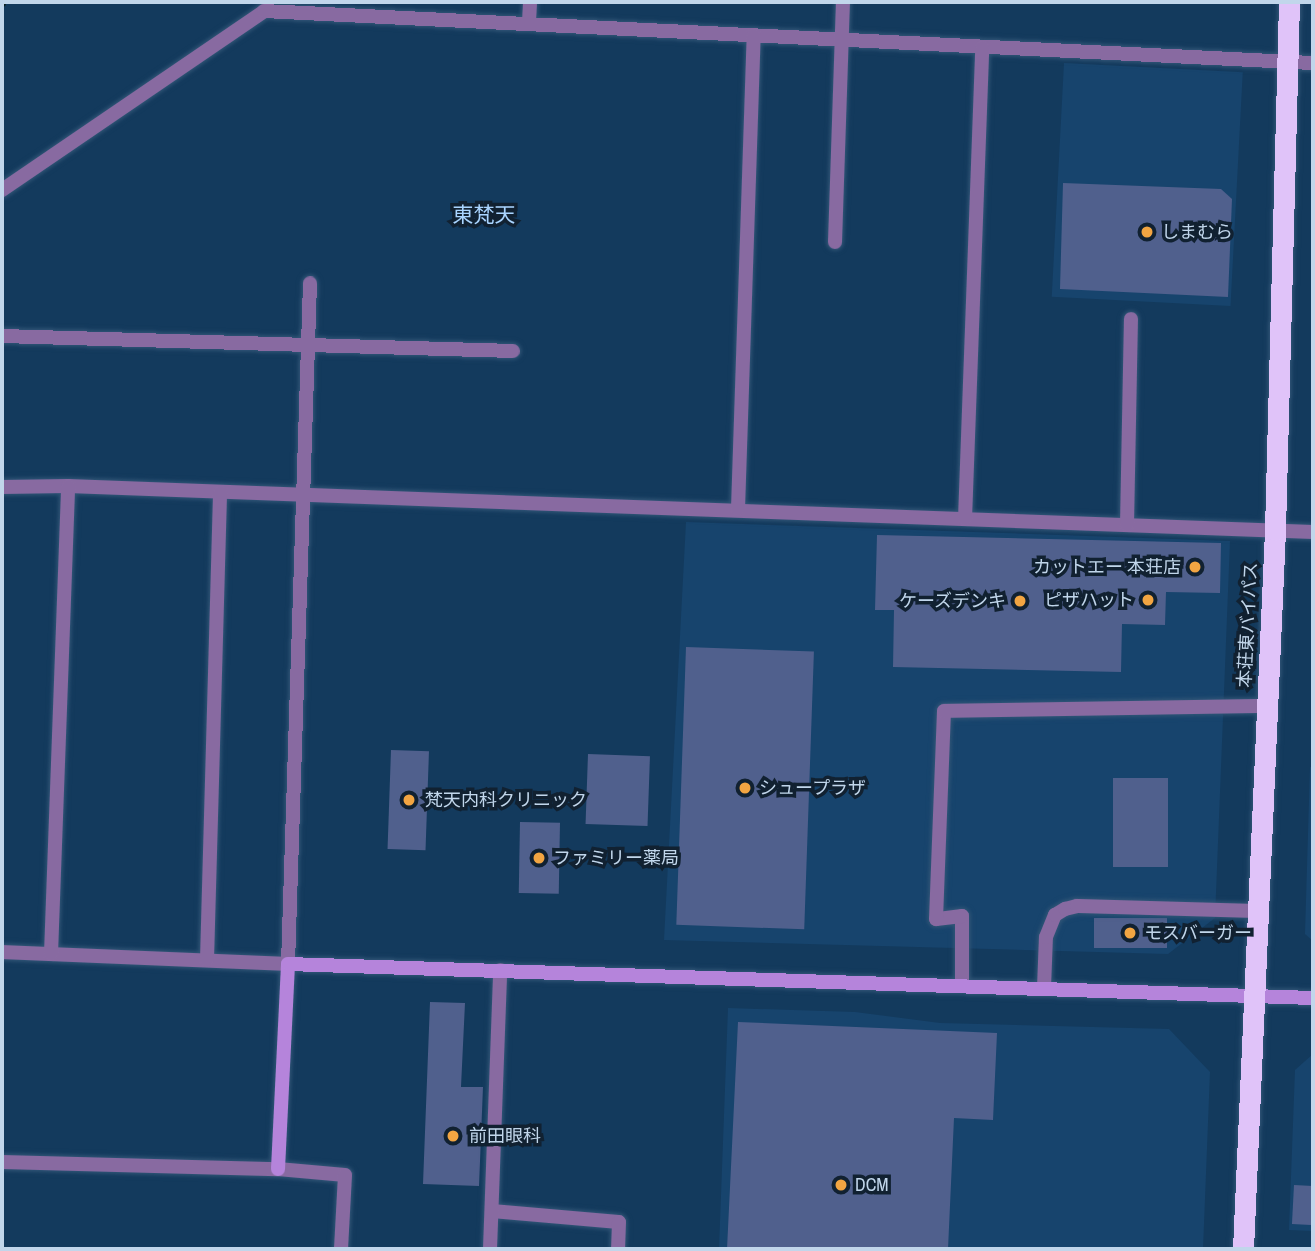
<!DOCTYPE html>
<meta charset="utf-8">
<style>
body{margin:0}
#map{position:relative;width:1315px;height:1251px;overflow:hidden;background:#133a5d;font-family:"Archivo Narrow","Noto Sans JP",sans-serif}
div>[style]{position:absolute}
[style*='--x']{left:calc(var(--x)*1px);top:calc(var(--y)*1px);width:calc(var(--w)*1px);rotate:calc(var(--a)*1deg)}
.built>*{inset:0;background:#17446d;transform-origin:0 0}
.stream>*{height:8px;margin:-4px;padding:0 4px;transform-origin:4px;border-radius:4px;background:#0b201f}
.building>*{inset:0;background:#50608d;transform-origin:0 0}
.roads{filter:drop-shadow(0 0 2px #325677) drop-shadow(0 0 2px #325677)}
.lane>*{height:14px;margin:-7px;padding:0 7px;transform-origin:7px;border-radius:7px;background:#886aa1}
.street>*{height:14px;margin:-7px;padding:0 7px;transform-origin:7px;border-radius:7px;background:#886aa1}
.secondary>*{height:14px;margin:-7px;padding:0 7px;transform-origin:7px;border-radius:7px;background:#b584db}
.highway>*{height:21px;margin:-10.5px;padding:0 10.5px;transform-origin:10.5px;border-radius:10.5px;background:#e0c3f9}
.dots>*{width:19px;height:19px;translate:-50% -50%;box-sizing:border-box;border:4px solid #112131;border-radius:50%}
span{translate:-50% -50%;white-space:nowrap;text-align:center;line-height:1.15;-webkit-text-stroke:7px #112131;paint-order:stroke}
.poi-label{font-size:18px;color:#c1d6eb}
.left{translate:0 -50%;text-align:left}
.right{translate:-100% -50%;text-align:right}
.street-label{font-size:18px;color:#c1d6eb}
.quarter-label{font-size:21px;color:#a9d4ff}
.frame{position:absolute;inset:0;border:4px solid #c1d6eb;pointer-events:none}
</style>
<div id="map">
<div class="built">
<i style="left:1064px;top:63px;width:179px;height:234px;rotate:3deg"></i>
<i style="clip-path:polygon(686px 522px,1230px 541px,1215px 918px,1168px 954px,664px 940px)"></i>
<i style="clip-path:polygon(1310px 767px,1313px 768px,1313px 941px,1305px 934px)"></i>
<i style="clip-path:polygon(728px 1008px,855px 1012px,940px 1023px,1169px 1029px,1210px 1072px,1203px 1249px,719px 1249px)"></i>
<i style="clip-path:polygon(1313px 1054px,1313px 1231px,1289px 1230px,1295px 1070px)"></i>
</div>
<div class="stream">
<i style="--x:2;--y:3;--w:1;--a:-90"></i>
</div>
<div class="building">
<i style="clip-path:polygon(1063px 183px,1221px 189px,1232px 199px,1228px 297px,1060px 289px)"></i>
<i style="clip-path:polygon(877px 535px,1221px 543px,1220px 593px,1166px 592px,1165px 625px,1122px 624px,1121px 672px,893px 667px,894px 610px,875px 610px)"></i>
<i style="left:686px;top:647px;width:128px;height:278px;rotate:2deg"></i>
<i style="left:391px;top:750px;width:38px;height:99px;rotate:2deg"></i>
<i style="left:588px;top:754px;width:62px;height:70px;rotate:2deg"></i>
<i style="left:1113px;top:778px;width:55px;height:89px"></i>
<i style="left:520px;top:822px;width:40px;height:71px;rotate:1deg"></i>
<i style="left:1094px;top:918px;width:73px;height:30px"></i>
<i style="clip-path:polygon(430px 1002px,465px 1003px,461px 1087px,483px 1087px,479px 1186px,423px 1184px)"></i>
<i style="clip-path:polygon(738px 1022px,997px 1033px,993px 1120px,954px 1118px,948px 1249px,727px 1249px)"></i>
<i style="left:1294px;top:1185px;width:19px;height:39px;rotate:3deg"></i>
</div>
<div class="roads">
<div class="lane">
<i style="--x:962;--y:985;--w:69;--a:-90"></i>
<i style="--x:962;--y:916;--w:26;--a:173"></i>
<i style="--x:936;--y:919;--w:208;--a:-87.8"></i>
<i style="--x:944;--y:711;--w:323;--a:-0.9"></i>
<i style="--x:1044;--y:988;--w:51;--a:-87.8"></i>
<i style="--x:1046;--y:937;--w:24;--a:-68"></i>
<i style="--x:1055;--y:915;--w:12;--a:-31"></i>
<i style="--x:1065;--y:909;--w:12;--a:-14"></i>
<i style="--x:1077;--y:906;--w:181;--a:1.6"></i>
</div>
<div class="street">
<i style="--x:529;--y:22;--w:20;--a:-87"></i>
<i style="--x:2;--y:190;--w:317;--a:-34.3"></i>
<i style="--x:264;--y:11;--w:1050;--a:2.84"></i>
<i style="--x:835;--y:242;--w:240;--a:-88.1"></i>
<i style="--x:2;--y:336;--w:511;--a:1.68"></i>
<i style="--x:2;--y:487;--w:66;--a:-0.9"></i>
<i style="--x:68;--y:486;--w:1246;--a:2.12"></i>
<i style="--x:738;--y:509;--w:474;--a:-88.1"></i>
<i style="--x:965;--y:519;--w:472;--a:-87.9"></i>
<i style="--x:1127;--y:525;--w:206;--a:-88.9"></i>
<i style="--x:2;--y:952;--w:286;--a:2.4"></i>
<i style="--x:288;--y:964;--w:681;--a:-88.15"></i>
<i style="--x:51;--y:954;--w:468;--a:-87.9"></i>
<i style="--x:207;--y:960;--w:468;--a:-88.4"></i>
<i style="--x:2;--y:1162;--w:276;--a:1.5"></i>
<i style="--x:278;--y:1169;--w:67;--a:5.1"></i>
<i style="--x:345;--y:1175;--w:74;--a:93.1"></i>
<i style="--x:492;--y:1211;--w:127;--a:5"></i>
<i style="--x:619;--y:1222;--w:27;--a:92"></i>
<i style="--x:490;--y:1249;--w:279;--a:-87.9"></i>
</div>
<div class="secondary">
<i style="--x:278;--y:1169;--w:205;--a:-87.2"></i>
<i style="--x:288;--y:964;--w:1026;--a:1.9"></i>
</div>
<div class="highway">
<i style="--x:1243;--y:1249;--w:720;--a:-87.45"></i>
<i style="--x:1275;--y:530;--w:528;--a:-88.48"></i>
</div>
</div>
<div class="dots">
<i style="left:1147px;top:232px;background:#f2a542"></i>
<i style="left:1195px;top:567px;background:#f2a542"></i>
<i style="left:1148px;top:600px;background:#f2a542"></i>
<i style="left:1020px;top:601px;background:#f2a542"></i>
<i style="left:745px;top:788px;background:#f2a542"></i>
<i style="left:409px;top:800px;background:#f2a542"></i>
<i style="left:539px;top:858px;background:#f2a542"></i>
<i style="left:1130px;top:933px;background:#f2a542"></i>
<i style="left:453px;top:1136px;background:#f2a542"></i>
<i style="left:841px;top:1185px;background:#f2a542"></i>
</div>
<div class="poi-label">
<span class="left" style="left:1161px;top:232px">しまむら</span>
<span class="right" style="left:1181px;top:567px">カットエー 本荘店</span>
<span class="right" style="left:1134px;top:600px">ピザハット</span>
<span class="right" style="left:1006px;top:601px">ケーズデンキ</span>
<span class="left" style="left:759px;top:788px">シュープラザ</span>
<span class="left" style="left:425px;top:800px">梵天内科クリニック</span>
<span class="left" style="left:553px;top:858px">ファミリー薬局</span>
<span class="left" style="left:1144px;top:933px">モスバーガー</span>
<span class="left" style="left:469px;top:1136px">前田眼科</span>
<span class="left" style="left:855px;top:1185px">DCM</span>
</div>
<div class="street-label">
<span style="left:1248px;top:625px;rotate:-87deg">本荘東バイパス</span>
</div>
<div class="quarter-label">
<span style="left:484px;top:215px">東梵天</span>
</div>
<div class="frame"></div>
</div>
